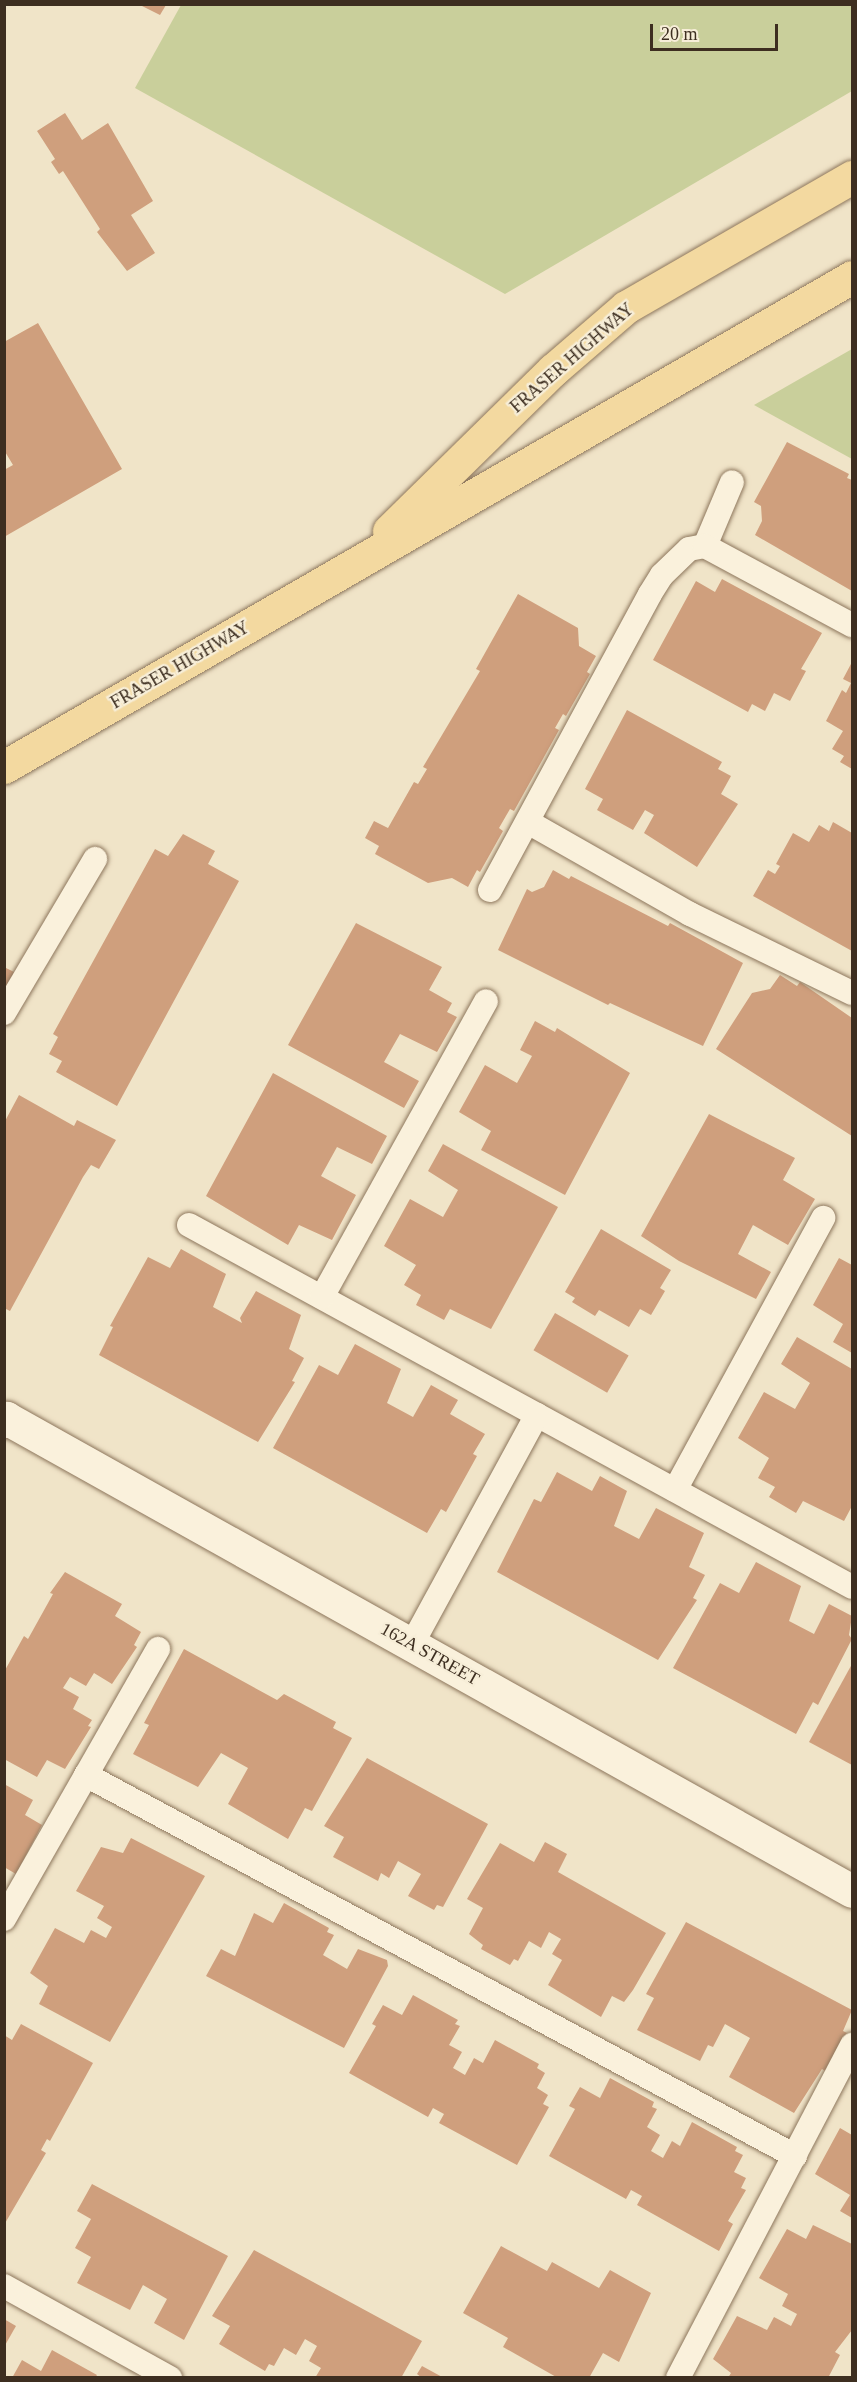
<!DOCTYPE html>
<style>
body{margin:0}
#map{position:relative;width:857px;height:2382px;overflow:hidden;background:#f0e4c8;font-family:Georgia,serif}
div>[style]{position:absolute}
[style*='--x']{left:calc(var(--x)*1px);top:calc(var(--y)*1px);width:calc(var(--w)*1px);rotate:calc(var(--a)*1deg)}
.green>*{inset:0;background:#c9cf9b}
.building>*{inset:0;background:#cf9f7d;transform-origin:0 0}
.roads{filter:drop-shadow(0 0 2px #8d765c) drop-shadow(0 0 2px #8d765c)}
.service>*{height:24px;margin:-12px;padding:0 12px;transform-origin:12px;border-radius:12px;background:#faf1dc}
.minor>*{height:33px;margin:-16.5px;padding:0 16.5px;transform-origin:16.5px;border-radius:16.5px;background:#faf1dc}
.primary>*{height:33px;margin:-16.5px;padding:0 16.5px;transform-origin:16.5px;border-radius:16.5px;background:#f3d9a0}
span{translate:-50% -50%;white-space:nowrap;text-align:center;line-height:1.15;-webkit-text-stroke:4.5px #f7eed8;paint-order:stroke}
.street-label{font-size:18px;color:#3d2e20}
.frame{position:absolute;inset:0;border:6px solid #3d2e20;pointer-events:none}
.scale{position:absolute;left:650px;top:24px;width:128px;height:27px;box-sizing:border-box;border:3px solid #3d2e20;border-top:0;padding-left:8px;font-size:18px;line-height:21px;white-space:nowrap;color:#3d2e20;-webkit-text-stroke:4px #f7eed8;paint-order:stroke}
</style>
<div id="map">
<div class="green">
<i style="clip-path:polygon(181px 5px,852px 5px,852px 91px,505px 294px,135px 88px)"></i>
<i style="clip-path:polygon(852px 349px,852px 459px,754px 405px)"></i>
</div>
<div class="building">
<i style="clip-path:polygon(140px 5px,166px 5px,160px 15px)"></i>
<i style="clip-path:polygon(65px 113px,82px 140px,108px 123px,153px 201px,131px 215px,155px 253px,127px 271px,97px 232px,100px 229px,63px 171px,59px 174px,51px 162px,55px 159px,37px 131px)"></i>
<i style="clip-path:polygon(38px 323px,122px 469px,4px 537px,4px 470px,13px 465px,4px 450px,4px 342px)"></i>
<i style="clip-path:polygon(787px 442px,849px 474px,847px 478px,852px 480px,852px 591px,755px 535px,762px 521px,761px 506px,754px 502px)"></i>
<i style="clip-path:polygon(722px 579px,822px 633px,801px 669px,806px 671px,790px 701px,774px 693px,765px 711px,752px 704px,748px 712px,653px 660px,696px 581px,715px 592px)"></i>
<i style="clip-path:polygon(518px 594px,578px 628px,579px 646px,596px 656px,587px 672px,590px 674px,566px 716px,563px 714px,555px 728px,559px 730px,514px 811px,510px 809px,499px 828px,503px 831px,480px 872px,477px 870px,468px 887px,452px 878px,428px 883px,375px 854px,379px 846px,365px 838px,374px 821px,388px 828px,414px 782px,418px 784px,427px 769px,423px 767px,480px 671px,476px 669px)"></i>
<i style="clip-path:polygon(852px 662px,852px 769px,840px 762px,844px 756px,832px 749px,843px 731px,826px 721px,842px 690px,846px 693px,851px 683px,843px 679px)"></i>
<i style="clip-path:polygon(627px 710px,722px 762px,718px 769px,731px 776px,721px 794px,738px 804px,697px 867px,644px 833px,654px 815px,645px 810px,633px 830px,597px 810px,603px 799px,585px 789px)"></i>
<i style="clip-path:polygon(833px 822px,852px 833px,852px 951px,753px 896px,768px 870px,775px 874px,780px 866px,776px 864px,793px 833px,809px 842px,819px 825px,829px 831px)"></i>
<i style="clip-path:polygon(183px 834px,215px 851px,208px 864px,239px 881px,117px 1106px,56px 1072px,62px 1061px,49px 1054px,58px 1037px,53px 1034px,155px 849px,168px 856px)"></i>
<i style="clip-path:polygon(553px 870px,569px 879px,571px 876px,668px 926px,670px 923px,743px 963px,703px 1046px,610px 1003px,608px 1005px,498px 950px,527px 889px,532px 892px,544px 887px)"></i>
<i style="clip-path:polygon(356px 923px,442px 967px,429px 990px,452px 1003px,447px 1012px,457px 1017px,437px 1052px,400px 1034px,384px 1062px,419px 1081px,404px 1108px,288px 1045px)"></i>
<i style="clip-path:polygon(4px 967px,16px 973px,4px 995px)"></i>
<i style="clip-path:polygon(780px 975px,797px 986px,800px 982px,852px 1018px,852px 1136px,716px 1049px,752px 993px,770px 989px)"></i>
<i style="clip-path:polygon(535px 1021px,555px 1032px,557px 1028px,630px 1073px,565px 1195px,481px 1150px,491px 1131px,459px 1112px,485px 1065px,517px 1083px,532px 1056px,520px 1050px)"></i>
<i style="clip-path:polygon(273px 1073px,387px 1136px,372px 1164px,337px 1147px,321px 1176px,356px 1195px,332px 1240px,299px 1225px,288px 1245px,206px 1196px)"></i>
<i style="clip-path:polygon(19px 1095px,74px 1126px,77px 1120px,116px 1140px,99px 1169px,91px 1165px,83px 1177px,10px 1311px,4px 1308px,4px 1123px)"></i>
<i style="clip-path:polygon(709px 1114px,795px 1158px,783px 1180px,815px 1199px,788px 1245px,753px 1225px,738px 1254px,771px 1272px,756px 1299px,679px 1261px,641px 1236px)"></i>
<i style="clip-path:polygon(443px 1144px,558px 1207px,491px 1329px,450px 1309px,444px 1320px,416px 1305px,421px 1295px,404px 1285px,416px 1265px,384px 1246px,410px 1199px,443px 1217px,458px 1190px,428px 1171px)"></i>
<i style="clip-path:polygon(601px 1229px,671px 1270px,660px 1288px,665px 1291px,651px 1315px,640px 1309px,629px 1327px,599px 1310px,595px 1316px,572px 1302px,575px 1298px,565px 1292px)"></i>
<i style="clip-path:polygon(181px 1249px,226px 1274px,213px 1307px,242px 1323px,240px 1318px,256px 1291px,301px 1315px,289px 1349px,304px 1358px,292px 1381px,295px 1382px,258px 1442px,99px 1355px,113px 1327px,110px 1326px,148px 1257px,170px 1268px)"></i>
<i style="clip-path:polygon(839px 1258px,852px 1265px,852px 1353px,833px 1342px,843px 1324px,813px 1305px)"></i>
<i style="left:555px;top:1313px;width:85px;height:43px;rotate:30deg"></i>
<i style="clip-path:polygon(797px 1337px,852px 1369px,852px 1506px,844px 1521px,803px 1501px,796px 1513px,769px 1497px,775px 1487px,758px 1478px,769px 1458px,738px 1438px,764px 1392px,795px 1409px,810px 1383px,781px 1364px)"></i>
<i style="clip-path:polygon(355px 1344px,401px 1369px,387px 1403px,413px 1417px,431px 1385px,458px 1400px,450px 1414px,485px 1434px,473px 1454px,477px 1456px,446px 1512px,441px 1509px,427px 1533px,273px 1448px,319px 1365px,338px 1375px)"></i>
<i style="clip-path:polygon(557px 1472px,592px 1491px,600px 1476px,627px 1491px,614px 1526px,639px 1539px,656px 1508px,704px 1533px,689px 1567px,705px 1575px,693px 1598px,697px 1600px,658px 1660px,497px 1572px,534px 1499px,541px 1502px)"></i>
<i style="clip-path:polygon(756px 1562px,801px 1586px,789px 1621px,814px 1634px,829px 1604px,852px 1616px,849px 1635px,852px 1639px,818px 1705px,813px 1702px,796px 1734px,673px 1668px,720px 1583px,739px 1593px)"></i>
<i style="clip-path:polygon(65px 1572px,122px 1604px,115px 1616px,141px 1632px,134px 1645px,137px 1647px,112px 1684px,94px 1673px,86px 1686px,70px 1677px,63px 1688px,79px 1697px,73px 1709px,92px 1720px,88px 1726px,91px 1727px,65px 1769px,47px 1760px,37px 1777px,4px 1759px,4px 1672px,24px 1636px,28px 1639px,53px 1594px,50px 1593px)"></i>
<i style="clip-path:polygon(184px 1649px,277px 1700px,284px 1694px,336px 1722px,333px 1728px,352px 1738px,312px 1811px,305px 1808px,288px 1839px,228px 1804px,248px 1768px,221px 1753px,198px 1787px,133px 1754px,149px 1725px,144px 1723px)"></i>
<i style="clip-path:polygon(852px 1664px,852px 1765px,809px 1742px)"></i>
<i style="clip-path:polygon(367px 1758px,488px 1824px,443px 1907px,437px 1905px,434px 1910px,408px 1896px,421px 1874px,398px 1861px,389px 1878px,381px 1873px,378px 1881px,333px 1857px,344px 1837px,324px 1826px)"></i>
<i style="clip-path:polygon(4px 1784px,33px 1800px,25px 1815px,42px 1825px,16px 1874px,4px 1867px)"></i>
<i style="clip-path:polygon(131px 1838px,205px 1876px,110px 2042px,39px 2004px,48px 1986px,30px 1973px,55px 1928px,84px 1943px,91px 1930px,106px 1938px,112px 1927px,97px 1918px,104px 1906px,76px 1891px,101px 1847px,123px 1853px)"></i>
<i style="clip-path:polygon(545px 1842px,567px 1854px,558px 1872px,666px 1933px,633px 1990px,624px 2002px,612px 1996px,601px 2017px,548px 1985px,562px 1960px,552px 1954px,561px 1939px,549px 1932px,541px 1948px,529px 1941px,518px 1961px,514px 1959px,510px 1965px,481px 1949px,483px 1945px,469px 1934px,483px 1908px,467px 1899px,500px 1843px,534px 1862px)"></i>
<i style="clip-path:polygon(284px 1903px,329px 1928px,327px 1932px,334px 1935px,323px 1955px,347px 1969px,358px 1949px,387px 1960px,388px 1966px,344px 2048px,206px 1976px,221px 1949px,235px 1956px,254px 1913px,273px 1923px)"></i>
<i style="clip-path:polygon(686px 1922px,852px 2010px,843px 2031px,847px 2033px,827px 2072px,822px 2069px,794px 2113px,729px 2077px,750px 2038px,725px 2024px,713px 2047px,708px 2045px,700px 2061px,637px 2030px,654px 1998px,646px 1994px)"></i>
<i style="clip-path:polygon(413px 1995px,458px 2020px,455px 2024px,460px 2026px,449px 2045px,462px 2052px,453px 2068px,465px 2075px,474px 2058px,483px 2063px,495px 2040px,539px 2064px,537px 2068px,545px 2073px,537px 2088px,548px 2095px,543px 2104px,549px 2107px,517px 2165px,439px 2123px,444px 2114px,433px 2108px,428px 2117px,349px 2073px,376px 2026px,372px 2024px,383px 2005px,402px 2015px)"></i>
<i style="clip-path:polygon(21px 2024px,93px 2063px,50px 2141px,47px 2139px,41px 2150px,46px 2153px,4px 2225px,4px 2035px,12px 2040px)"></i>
<i style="clip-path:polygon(610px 2078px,654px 2102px,652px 2107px,657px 2109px,647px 2127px,660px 2135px,651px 2151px,663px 2158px,672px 2141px,680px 2146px,692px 2122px,737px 2147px,735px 2151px,743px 2155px,734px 2172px,746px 2178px,741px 2188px,746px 2190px,728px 2221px,733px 2224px,719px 2251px,637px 2205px,642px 2196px,631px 2190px,626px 2199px,549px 2156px,575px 2109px,569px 2106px,580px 2087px,600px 2098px)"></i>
<i style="clip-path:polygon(840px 2128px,852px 2135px,852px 2218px,840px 2211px,850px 2195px,815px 2174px)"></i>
<i style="clip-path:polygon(92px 2184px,228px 2256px,184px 2340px,154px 2323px,167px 2299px,143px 2285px,130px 2310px,77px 2283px,91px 2257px,75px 2248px,91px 2219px,77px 2211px)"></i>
<i style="clip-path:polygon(813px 2225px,852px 2244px,852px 2330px,835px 2352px,840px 2355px,828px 2378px,728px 2378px,731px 2373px,713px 2359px,737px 2316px,767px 2330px,774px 2317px,791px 2326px,797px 2314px,782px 2306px,788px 2294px,759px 2278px,787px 2229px,806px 2239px)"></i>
<i style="clip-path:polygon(501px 2246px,547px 2271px,552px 2262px,599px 2288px,610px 2270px,651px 2293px,619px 2362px,603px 2353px,589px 2378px,558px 2378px,503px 2347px,508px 2338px,463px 2313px)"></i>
<i style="clip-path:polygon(254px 2250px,422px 2341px,401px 2378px,315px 2378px,321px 2368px,309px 2361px,317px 2346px,305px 2339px,296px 2355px,284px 2348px,274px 2366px,269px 2364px,265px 2371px,219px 2344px,230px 2326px,212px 2316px)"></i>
<i style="clip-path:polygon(4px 2319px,16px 2326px,4px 2347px)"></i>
<i style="clip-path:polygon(52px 2350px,97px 2375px,95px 2378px,12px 2378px,22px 2360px,41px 2371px)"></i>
<i style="clip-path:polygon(422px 2366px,444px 2378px,422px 2378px,417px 2374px)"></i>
</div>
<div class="roads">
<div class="service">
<i style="--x:705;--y:546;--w:69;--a:-67.1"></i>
<i style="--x:528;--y:822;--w:186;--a:29.6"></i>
<i style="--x:690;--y:914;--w:180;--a:26"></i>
<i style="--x:490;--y:890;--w:336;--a:-61.6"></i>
<i style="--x:650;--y:594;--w:22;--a:-58"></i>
<i style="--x:662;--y:575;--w:37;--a:-44"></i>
<i style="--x:689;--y:549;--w:16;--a:-11"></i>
<i style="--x:705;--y:546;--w:167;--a:28.3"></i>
<i style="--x:4;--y:1013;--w:179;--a:-59.4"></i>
<i style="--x:189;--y:1225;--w:755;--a:28.63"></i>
<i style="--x:322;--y:1297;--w:338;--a:-61"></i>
<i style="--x:675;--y:1490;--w:310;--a:-61.4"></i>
<i style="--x:412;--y:1644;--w:261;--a:-61.4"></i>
<i style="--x:86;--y:1775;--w:805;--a:28.25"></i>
<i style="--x:4;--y:1919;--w:311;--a:-60.3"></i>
<i style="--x:4;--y:2286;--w:190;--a:29"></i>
<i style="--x:678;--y:2378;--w:376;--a:-62.4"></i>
</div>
<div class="minor">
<i style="--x:4;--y:1421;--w:4;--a:-56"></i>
<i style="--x:6;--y:1418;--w:969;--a:29.21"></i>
</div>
<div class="primary">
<i style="--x:389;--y:531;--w:230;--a:-44.5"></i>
<i style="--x:553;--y:370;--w:96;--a:-40.8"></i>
<i style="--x:626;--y:307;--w:261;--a:-29.9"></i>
<i style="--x:4;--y:767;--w:979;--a:-30.02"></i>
</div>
</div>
<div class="street-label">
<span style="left:572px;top:358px;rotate:-41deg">FRASER HIGHWAY</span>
<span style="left:180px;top:665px;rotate:-30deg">FRASER HIGHWAY</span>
<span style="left:430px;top:1654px;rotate:29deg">162A STREET</span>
</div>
<div class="frame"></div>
<div class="scale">20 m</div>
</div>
